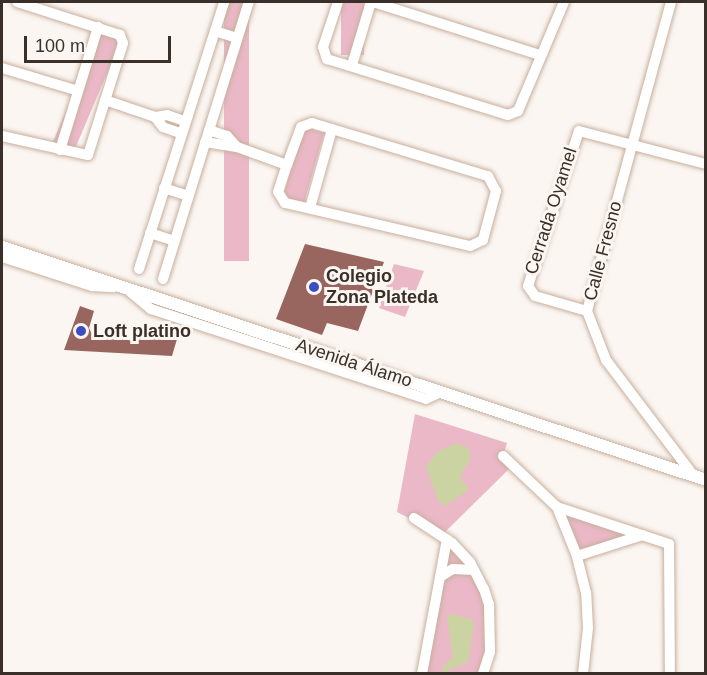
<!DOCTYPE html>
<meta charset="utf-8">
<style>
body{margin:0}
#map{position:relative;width:707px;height:675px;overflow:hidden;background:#fbf6f2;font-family:Helvetica,sans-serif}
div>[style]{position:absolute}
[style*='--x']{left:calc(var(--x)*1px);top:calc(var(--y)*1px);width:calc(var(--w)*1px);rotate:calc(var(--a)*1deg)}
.green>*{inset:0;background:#ebb8c7;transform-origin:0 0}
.water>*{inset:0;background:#cad3a1}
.building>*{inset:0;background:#99665f}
.roads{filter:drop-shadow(0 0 2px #c8af9d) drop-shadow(0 0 2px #c8af9d)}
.minor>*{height:10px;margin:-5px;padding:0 5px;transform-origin:5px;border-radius:5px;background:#fff}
.tertiary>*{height:12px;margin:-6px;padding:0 6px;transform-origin:6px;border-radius:6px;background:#fff}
.dots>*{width:16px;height:16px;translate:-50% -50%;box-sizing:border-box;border:3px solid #fbf6f2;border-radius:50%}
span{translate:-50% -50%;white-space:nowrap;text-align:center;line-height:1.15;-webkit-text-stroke:6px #fbf6f2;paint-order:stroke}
.street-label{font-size:18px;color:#3a3029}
.poi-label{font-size:18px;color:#3a3029;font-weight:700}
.left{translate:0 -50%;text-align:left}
.frame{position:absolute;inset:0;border:3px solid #3a3029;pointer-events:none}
.scale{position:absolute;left:24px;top:36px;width:147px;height:27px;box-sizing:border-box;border:3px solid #3a3029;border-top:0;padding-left:8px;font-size:18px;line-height:21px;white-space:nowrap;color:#3a3029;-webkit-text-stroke:4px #fbf6f2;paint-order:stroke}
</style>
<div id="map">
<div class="green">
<i style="left:224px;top:2px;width:25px;height:259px"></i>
<i style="left:341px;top:2px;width:23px;height:53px"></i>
<i style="left:100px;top:31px;width:23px;height:122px;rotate:23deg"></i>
<i style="left:303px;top:127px;width:22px;height:73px;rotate:16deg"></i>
<i style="clip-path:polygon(394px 264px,424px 271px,405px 317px,379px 308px)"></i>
<i style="clip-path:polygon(415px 414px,507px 443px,503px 456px,514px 464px,442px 535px,397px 512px)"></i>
<i style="clip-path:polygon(557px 507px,644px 535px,577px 556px)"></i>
<i style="clip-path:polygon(447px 539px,470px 562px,489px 604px,485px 669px,493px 673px,422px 674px)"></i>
</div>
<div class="water">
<i style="clip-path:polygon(457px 443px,469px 449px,470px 460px,460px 477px,469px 489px,445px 506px,438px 500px,426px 467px,437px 452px)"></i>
<i style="clip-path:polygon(452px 614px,472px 619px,474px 625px,468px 662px,442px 673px,443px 666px,453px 657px,447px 617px)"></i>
</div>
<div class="building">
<i style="clip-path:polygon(305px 244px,384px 262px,358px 331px,327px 323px,322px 335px,276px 319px)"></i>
<i style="clip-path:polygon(80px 306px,94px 311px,89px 328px,92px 334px,134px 341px,140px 325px,177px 339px,172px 356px,64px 350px)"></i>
</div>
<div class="roads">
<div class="minor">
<i style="--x:338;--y:2;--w:47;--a:108.4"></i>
<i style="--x:323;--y:47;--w:13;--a:72"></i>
<i style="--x:327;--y:59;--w:189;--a:17.2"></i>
<i style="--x:508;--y:115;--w:11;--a:-22"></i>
<i style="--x:518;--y:111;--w:118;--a:-67.1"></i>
<i style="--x:373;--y:2;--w:175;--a:17.6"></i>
<i style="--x:671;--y:2;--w:320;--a:105.2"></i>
<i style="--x:587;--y:311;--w:53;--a:68.8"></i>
<i style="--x:606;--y:360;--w:144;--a:52.9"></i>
<i style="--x:215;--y:31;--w:23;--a:18"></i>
<i style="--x:352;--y:65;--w:66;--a:-73.2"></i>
<i style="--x:2;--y:68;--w:79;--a:16.8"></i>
<i style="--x:105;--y:100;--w:53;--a:18.8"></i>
<i style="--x:312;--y:123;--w:184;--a:16.8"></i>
<i style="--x:488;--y:176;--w:17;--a:62"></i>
<i style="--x:496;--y:191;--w:51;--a:104.9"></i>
<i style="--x:483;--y:240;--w:14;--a:155"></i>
<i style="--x:470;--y:246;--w:190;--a:-166.9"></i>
<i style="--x:285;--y:203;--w:13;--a:-122"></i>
<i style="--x:278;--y:192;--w:28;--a:-72"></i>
<i style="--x:287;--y:165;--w:40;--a:-69.8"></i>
<i style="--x:301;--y:127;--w:12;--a:-20"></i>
<i style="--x:180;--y:133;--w:18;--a:-161"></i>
<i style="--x:163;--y:127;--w:13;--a:-129"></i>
<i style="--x:155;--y:117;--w:12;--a:-9"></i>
<i style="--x:167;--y:115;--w:18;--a:19"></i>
<i style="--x:2;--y:136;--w:88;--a:12.5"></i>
<i style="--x:88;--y:155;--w:117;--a:-72.6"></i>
<i style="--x:123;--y:43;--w:9;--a:-111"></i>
<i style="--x:120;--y:35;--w:108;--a:-162.2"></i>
<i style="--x:205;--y:142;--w:32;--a:9"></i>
<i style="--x:237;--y:147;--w:15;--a:-132"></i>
<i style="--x:227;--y:136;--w:19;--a:-162"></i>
<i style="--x:237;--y:147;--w:53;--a:19.8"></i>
<i style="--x:60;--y:150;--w:129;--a:-72.8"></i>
<i style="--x:164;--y:188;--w:25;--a:18"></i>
<i style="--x:310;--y:208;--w:82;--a:-74.4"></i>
<i style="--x:150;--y:233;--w:26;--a:18"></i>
<i style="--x:2;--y:257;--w:95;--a:17.9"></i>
<i style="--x:92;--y:286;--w:22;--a:3"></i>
<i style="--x:139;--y:269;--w:280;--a:-72.3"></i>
<i style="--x:163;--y:279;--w:290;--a:-72.8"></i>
<i style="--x:128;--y:290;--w:30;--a:40"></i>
<i style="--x:151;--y:309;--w:289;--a:18.1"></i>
<i style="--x:426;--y:399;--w:17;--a:-25"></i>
<i style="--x:587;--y:311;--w:54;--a:-163.9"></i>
<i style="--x:535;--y:296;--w:12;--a:-125"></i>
<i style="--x:528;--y:286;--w:163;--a:-71.8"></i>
<i style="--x:579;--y:131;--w:131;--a:14.6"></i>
<i style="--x:503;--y:456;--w:74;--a:43.4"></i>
<i style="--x:414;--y:518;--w:45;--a:33.3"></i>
<i style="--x:452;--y:543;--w:26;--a:47"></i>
<i style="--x:470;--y:562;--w:30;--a:63"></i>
<i style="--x:484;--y:589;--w:16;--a:72"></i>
<i style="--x:489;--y:604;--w:48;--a:88.8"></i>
<i style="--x:490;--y:652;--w:23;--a:108"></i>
<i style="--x:577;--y:556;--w:69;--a:-17.7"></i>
<i style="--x:440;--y:577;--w:15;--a:-32"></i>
<i style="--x:453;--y:569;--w:21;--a:3"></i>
<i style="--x:422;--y:674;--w:137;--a:-79.5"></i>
<i style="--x:583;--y:674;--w:46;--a:-83.8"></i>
<i style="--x:588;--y:628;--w:35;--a:-93"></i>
<i style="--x:586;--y:593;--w:38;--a:-104"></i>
<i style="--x:577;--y:556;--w:53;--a:-112.2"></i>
<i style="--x:557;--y:507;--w:118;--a:18.3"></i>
<i style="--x:669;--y:544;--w:130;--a:89.6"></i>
</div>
<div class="tertiary">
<i style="--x:2;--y:247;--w:742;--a:18.31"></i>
</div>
</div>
<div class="dots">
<i style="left:314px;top:287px;background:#3b4ec1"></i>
<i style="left:81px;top:331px;background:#3b4ec1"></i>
</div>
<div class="street-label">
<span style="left:551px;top:211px;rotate:-72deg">Cerrada Oyamel</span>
<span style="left:603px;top:251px;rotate:-75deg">Calle Fresno</span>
<span style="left:354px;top:363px;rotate:18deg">Avenida Álamo</span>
</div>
<div class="poi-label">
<span class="left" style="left:326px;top:287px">Colegio<br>Zona Plateda</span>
<span class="left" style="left:93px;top:331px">Loft platino</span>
</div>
<div class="frame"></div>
<div class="scale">100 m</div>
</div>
